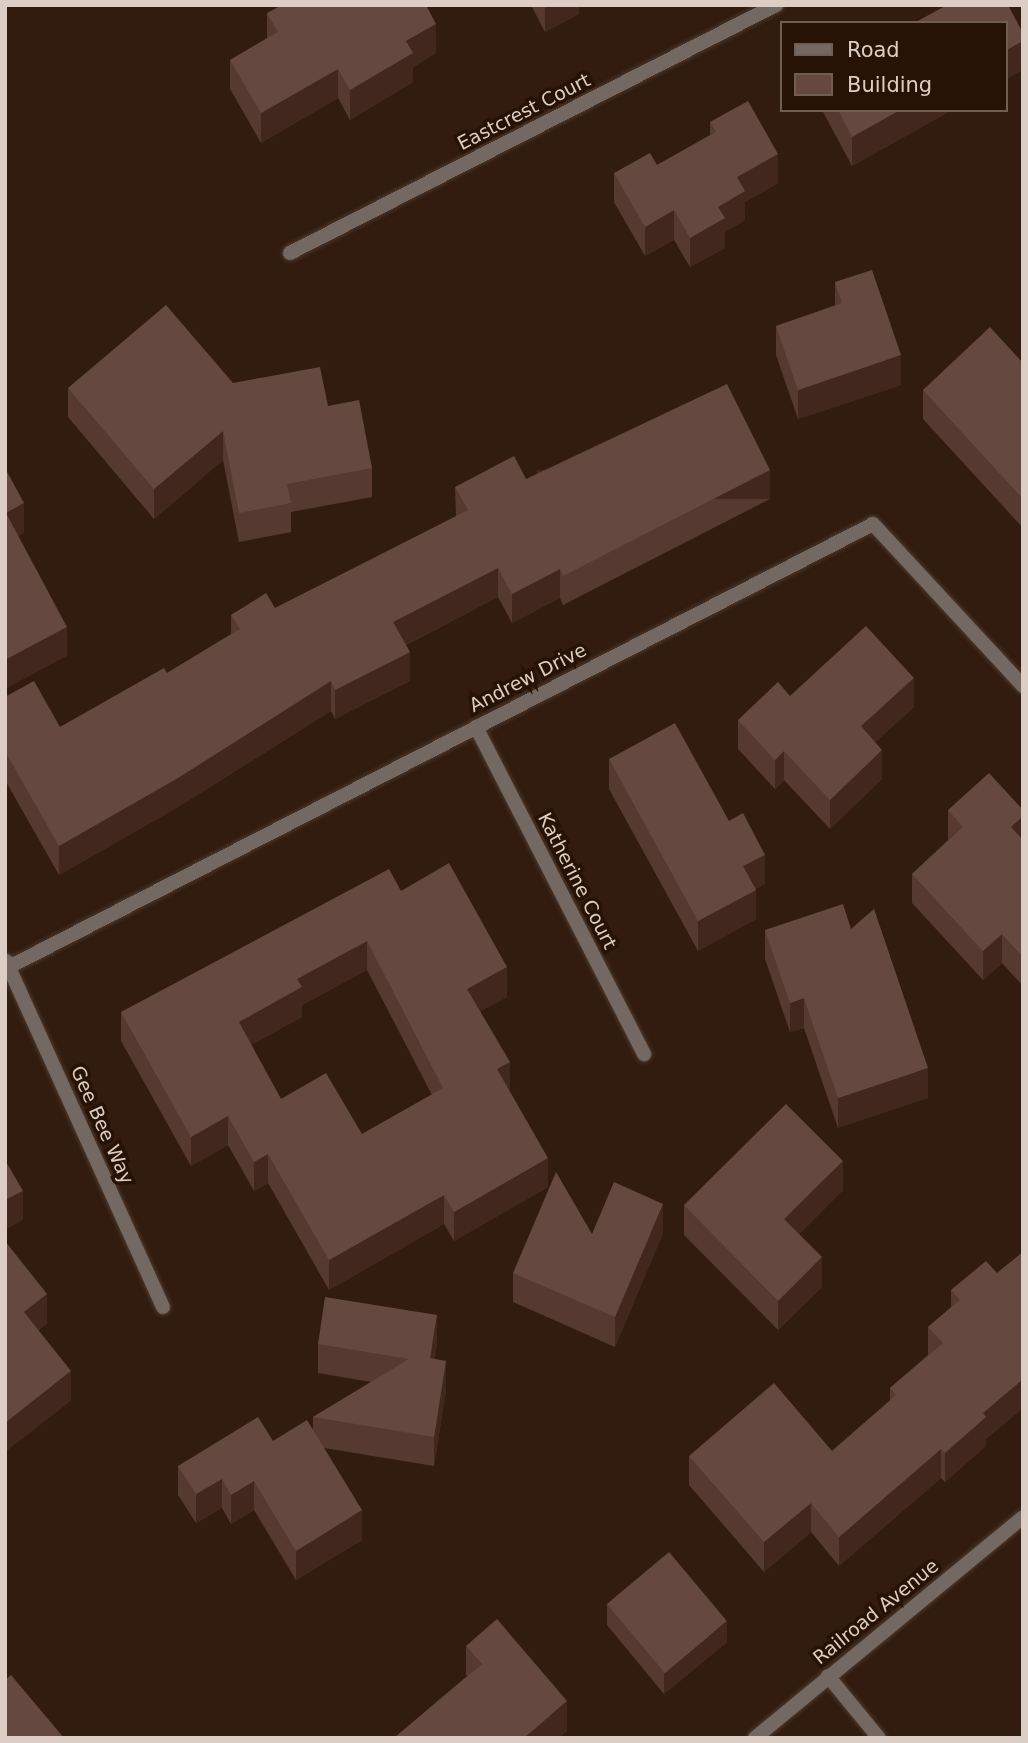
<!DOCTYPE html>
<style>
body{margin:0}
#map{position:relative;width:1028px;height:1743px;overflow:hidden;background:#311c0f;font-family:"DejaVu Sans",sans-serif}
div>[style]{position:absolute}
[style*='--x']{left:calc(var(--x)*1px);top:calc(var(--y)*1px);width:calc(var(--w)*1px);rotate:calc(var(--a)*1deg)}
.roads{filter:drop-shadow(0 0 2px #4d382c) drop-shadow(0 0 2px #4d382c)}
.minor>*{height:14px;margin:-7px;padding:0 7px;transform-origin:7px;border-radius:7px;background:#746962}
.tertiary>*{height:14px;margin:-7px;padding:0 7px;transform-origin:7px;border-radius:7px;background:#746962}
.wall>*{inset:0;background:#563931}
.shaded-wall>*{inset:0;background:#41271d;transform-origin:0 0}
.building>*{inset:0;background:#654941;transform-origin:0 0}
span{translate:-50% -50%;white-space:nowrap;text-align:center;line-height:1.15;-webkit-text-stroke:7px #271306;paint-order:stroke}
.street-label{font-size:19px;color:#ddcec5}
.frame{position:absolute;inset:0;border:7px solid #ddcec5;pointer-events:none}
.legend{position:absolute;left:780px;top:21px;width:228px;height:91px;box-sizing:border-box;background:#271306;border:2px solid #705e52;margin:0;padding:9px 12px;list-style:none;font-size:21px;color:#ddcec5}
.legend li{display:flex;align-items:center;gap:14px;height:35px}
.legend b{width:35px;border:2px solid #705e52}
</style>
<div id="map">
<div class="roads">
<div class="minor">
<i style="--x:290;--y:253;--w:546;--a:-27.03"></i>
<i style="--x:476;--y:727;--w:368;--a:62.8"></i>
<i style="--x:6;--y:961;--w:380;--a:65.6"></i>
<i style="--x:5;--y:969;--w:975;--a:-27.14"></i>
<i style="--x:873;--y:524;--w:221;--a:47.2"></i>
<i style="--x:828;--y:1676;--w:80;--a:50.6"></i>
</div>
<div class="tertiary">
<i style="--x:755;--y:1738;--w:347;--a:-39.5"></i>
</div>
</div>
<div class="wall">
<i style="clip-path:polygon(531px 5px,579px 5px,579px 14px,545px 32px)"></i>
<i style="clip-path:polygon(267px 13px,436px 53px,413px 67px,413px 82px,350px 120px,338px 98px,261px 143px,230px 89px,230px 60px,267px 38px)"></i>
<i style="clip-path:polygon(822px 110px,952px 110px,852px 166px)"></i>
<i style="clip-path:polygon(710px 122px,778px 183px,745px 202px,745px 220px,725px 232px,725px 248px,690px 267px,674px 240px,645px 256px,614px 202px,614px 173px,657px 165px,710px 135px)"></i>
<i style="clip-path:polygon(835px 282px,901px 385px,798px 419px,776px 355px,776px 326px,835px 306px)"></i>
<i style="clip-path:polygon(1023px 363px,1023px 528px,923px 419px,923px 390px)"></i>
<i style="clip-path:polygon(233px 383px,328px 406px,372px 468px,372px 497px,291px 512px,291px 532px,239px 542px,223px 460px,154px 519px,68px 417px,68px 388px)"></i>
<i style="clip-path:polygon(526px 479px,770px 499px,563px 605px,560px 598px,512px 623px,498px 597px,406px 645px,410px 681px,335px 719px,331px 711px,178px 807px,59px 875px,5px 780px,5px 697px,60px 727px,167px 673px,231px 634px,231px 615px,275px 608px,456px 517px,455px 487px)"></i>
<i style="clip-path:polygon(790px 696px,914px 707px,875px 742px,882px 779px,830px 829px,784px 780px,775px 789px,738px 749px,738px 720px)"></i>
<i style="clip-path:polygon(609px 759px,729px 821px,765px 884px,755px 889px,756px 919px,698px 951px,609px 789px)"></i>
<i style="clip-path:polygon(948px 810px,1023px 810px,1023px 986px,1002px 963px,983px 980px,912px 903px,912px 874px,948px 840px)"></i>
<i style="clip-path:polygon(evenodd,401px 891px,507px 997px,480px 1011px,509px 1091px,548px 1187px,454px 1241px,444px 1224px,329px 1290px,268px 1183px,254px 1191px,228px 1145px,191px 1166px,121px 1041px,121px 1012px,401px 891px,367px 970px,432px 1095px,362px 1134px,281px 1099px,251px 1045px,302px 1017px,302px 1005px,367px 970px)"></i>
<i style="clip-path:polygon(851px 929px,928px 1098px,838px 1128px,804px 1028px,790px 1032px,765px 959px,765px 930px)"></i>
<i style="clip-path:polygon(843px 1190px,799px 1234px,822px 1287px,778px 1330px,684px 1235px,684px 1205px)"></i>
<i style="clip-path:polygon(663px 1233px,615px 1347px,513px 1302px,513px 1273px,592px 1234px)"></i>
<i style="clip-path:polygon(1023px 1252px,1023px 1408px,986px 1439px,986px 1446px,945px 1482px,941px 1478px,839px 1566px,811px 1532px,764px 1572px,689px 1485px,689px 1456px,832px 1451px,890px 1401px,890px 1388px,928px 1355px,928px 1327px,951px 1307px,951px 1290px,997px 1273px)"></i>
<i style="clip-path:polygon(318px 1344px,437px 1345px,434px 1359px,446px 1390px,434px 1466px,324px 1448px,362px 1540px,296px 1580px,254px 1510px,231px 1524px,222px 1508px,196px 1523px,178px 1495px,178px 1466px,273px 1441px,313px 1429px,313px 1417px,371px 1382px,318px 1373px)"></i>
<i style="clip-path:polygon(607px 1604px,727px 1642px,664px 1694px,607px 1625px)"></i>
<i style="clip-path:polygon(466px 1646px,567px 1731px,558px 1738px,394px 1738px,467px 1676px,466px 1675px)"></i>
</div>
<div class="shaded-wall">
<i style="clip-path:polygon(545px 5px,579px 5px,579px 14px,545px 32px)"></i>
<i style="clip-path:polygon(436px 24px,436px 53px,413px 67px,413px 82px,350px 120px,350px 90px,406px 41px)"></i>
<i style="clip-path:polygon(1023px 41px,1023px 70px,1005px 80px,1005px 51px)"></i>
<i style="clip-path:polygon(338px 69px,338px 98px,261px 143px,261px 113px)"></i>
<i style="clip-path:polygon(900px 110px,952px 110px,852px 166px,852px 137px)"></i>
<i style="clip-path:polygon(778px 154px,778px 183px,745px 202px,745px 220px,725px 232px,725px 248px,690px 267px,690px 238px,718px 207px,737px 177px)"></i>
<i style="clip-path:polygon(674px 210px,674px 240px,645px 256px,645px 227px)"></i>
<i style="clip-path:polygon(901px 355px,901px 385px,798px 419px,798px 390px)"></i>
<i style="clip-path:polygon(223px 431px,223px 460px,154px 519px,154px 489px)"></i>
<i style="left:770px;top:470px;width:29px;height:233px;rotate:90deg"></i>
<i style="clip-path:polygon(24px 503px,24px 533px,6px 542px,6px 513px)"></i>
<i style="clip-path:polygon(498px 568px,498px 597px,393px 651px,393px 622px)"></i>
<i style="clip-path:polygon(560px 569px,560px 598px,512px 623px,512px 594px)"></i>
<i style="clip-path:polygon(67px 627px,67px 656px,5px 689px,5px 660px)"></i>
<i style="clip-path:polygon(410px 652px,410px 681px,335px 719px,335px 690px)"></i>
<i style="clip-path:polygon(914px 678px,914px 707px,861px 756px,861px 726px)"></i>
<i style="clip-path:polygon(331px 681px,331px 711px,178px 807px,59px 875px,59px 846px)"></i>
<i style="clip-path:polygon(882px 750px,882px 779px,830px 829px,830px 800px)"></i>
<i style="clip-path:polygon(784px 751px,784px 780px,775px 789px,775px 760px)"></i>
<i style="clip-path:polygon(1023px 816px,1023px 845px,1011px 827px)"></i>
<i style="clip-path:polygon(765px 855px,765px 884px,743px 896px,743px 866px)"></i>
<i style="clip-path:polygon(756px 890px,756px 919px,698px 951px,698px 921px)"></i>
<i style="clip-path:polygon(1002px 934px,1002px 963px,983px 980px,983px 951px)"></i>
<i style="clip-path:polygon(367px 941px,367px 970px,302px 1005px,302px 1017px,239px 1052px,239px 1022px,297px 979px)"></i>
<i style="clip-path:polygon(507px 967px,507px 997px,467px 1019px,467px 989px)"></i>
<i style="clip-path:polygon(804px 998px,804px 1028px,790px 1032px,790px 1003px)"></i>
<i style="clip-path:polygon(510px 1062px,510px 1091px,497px 1099px,497px 1069px)"></i>
<i style="clip-path:polygon(928px 1068px,928px 1098px,838px 1128px,838px 1098px)"></i>
<i style="clip-path:polygon(228px 1116px,228px 1145px,191px 1166px,191px 1137px)"></i>
<i style="clip-path:polygon(268px 1154px,268px 1183px,254px 1191px,254px 1162px)"></i>
<i style="clip-path:polygon(548px 1158px,548px 1187px,454px 1241px,454px 1212px)"></i>
<i style="clip-path:polygon(843px 1161px,843px 1190px,784px 1248px,784px 1219px)"></i>
<i style="clip-path:polygon(23px 1191px,23px 1220px,5px 1230px,5px 1200px)"></i>
<i style="clip-path:polygon(444px 1195px,444px 1224px,329px 1290px,329px 1260px)"></i>
<i style="clip-path:polygon(663px 1204px,663px 1233px,615px 1347px,615px 1317px)"></i>
<i style="clip-path:polygon(822px 1257px,822px 1287px,778px 1330px,778px 1301px)"></i>
<i style="clip-path:polygon(47px 1294px,47px 1324px,24px 1342px,24px 1312px)"></i>
<i style="clip-path:polygon(437px 1315px,437px 1345px,430px 1387px,430px 1358px)"></i>
<i style="clip-path:polygon(446px 1361px,446px 1390px,434px 1466px,434px 1437px)"></i>
<i style="clip-path:polygon(71px 1371px,71px 1401px,5px 1452px,5px 1423px)"></i>
<i style="clip-path:polygon(1023px 1379px,1023px 1408px,986px 1439px,986px 1446px,945px 1482px,945px 1453px,983px 1413px)"></i>
<i style="clip-path:polygon(941px 1449px,941px 1478px,839px 1566px,839px 1537px)"></i>
<i style="clip-path:polygon(222px 1479px,222px 1508px,196px 1523px,196px 1494px)"></i>
<i style="clip-path:polygon(254px 1481px,254px 1510px,231px 1524px,231px 1495px)"></i>
<i style="clip-path:polygon(811px 1503px,811px 1532px,764px 1572px,764px 1542px)"></i>
<i style="clip-path:polygon(362px 1510px,362px 1540px,296px 1580px,296px 1551px)"></i>
<i style="clip-path:polygon(727px 1621px,727px 1642px,664px 1694px,664px 1674px)"></i>
<i style="clip-path:polygon(567px 1701px,567px 1731px,558px 1738px,524px 1738px)"></i>
</div>
<div class="building">
<i style="clip-path:polygon(282px 5px,426px 5px,436px 24px,406px 41px,413px 53px,350px 90px,338px 69px,261px 113px,230px 60px,278px 32px,267px 13px)"></i>
<i style="clip-path:polygon(947px 5px,1008px 5px,1023px 33px,1023px 41px,1005px 51px,1005px 23px,914px 23px)"></i>
<i style="clip-path:polygon(748px 101px,778px 154px,737px 177px,745px 191px,718px 207px,725px 218px,690px 238px,674px 210px,645px 227px,614px 173px,650px 153px,657px 165px,716px 132px,710px 122px)"></i>
<i style="clip-path:polygon(838px 110px,900px 110px,852px 137px)"></i>
<i style="clip-path:polygon(872px 270px,901px 355px,798px 390px,776px 326px,842px 303px,835px 282px)"></i>
<i style="clip-path:polygon(166px 305px,233px 383px,320px 367px,328px 406px,359px 400px,372px 468px,287px 484px,291px 503px,239px 513px,223px 431px,154px 489px,68px 388px)"></i>
<i style="clip-path:polygon(990px 327px,1023px 363px,1023px 499px,923px 390px)"></i>
<i style="clip-path:polygon(727px 384px,770px 470px,563px 576px,560px 569px,512px 594px,498px 568px,393px 622px,410px 652px,335px 690px,331px 681px,178px 778px,59px 846px,5px 751px,5px 697px,34px 681px,60px 727px,164px 668px,167px 673px,240px 629px,231px 615px,266px 593px,275px 608px,468px 510px,455px 487px,514px 456px,526px 479px)"></i>
<i style="clip-path:polygon(5px 468px,24px 503px,6px 513px,67px 627px,5px 660px)"></i>
<i style="clip-path:polygon(866px 626px,914px 678px,861px 726px,882px 750px,830px 800px,784px 751px,775px 760px,738px 720px,778px 682px,790px 696px)"></i>
<i style="clip-path:polygon(675px 723px,729px 821px,743px 813px,765px 855px,743px 866px,756px 890px,698px 921px,609px 759px)"></i>
<i style="clip-path:polygon(989px 773px,1023px 810px,1023px 816px,1011px 827px,1023px 840px,1023px 957px,1002px 934px,983px 951px,912px 874px,963px 827px,948px 810px)"></i>
<i style="clip-path:polygon(evenodd,449px 863px,507px 967px,467px 989px,510px 1062px,497px 1069px,548px 1158px,454px 1212px,444px 1195px,329px 1260px,268px 1154px,254px 1162px,228px 1116px,191px 1137px,121px 1012px,389px 869px,401px 891px,449px 863px,367px 941px,443px 1088px,362px 1134px,326px 1073px,281px 1099px,239px 1022px,302px 987px,297px 979px,367px 941px)"></i>
<i style="clip-path:polygon(843px 904px,851px 929px,874px 909px,928px 1068px,838px 1098px,804px 998px,790px 1003px,765px 930px)"></i>
<i style="clip-path:polygon(786px 1104px,843px 1161px,784px 1219px,822px 1257px,778px 1301px,684px 1205px)"></i>
<i style="clip-path:polygon(5px 1160px,23px 1191px,5px 1200px)"></i>
<i style="clip-path:polygon(556px 1172px,592px 1234px,614px 1182px,663px 1204px,615px 1317px,513px 1273px)"></i>
<i style="clip-path:polygon(5px 1241px,47px 1294px,24px 1312px,71px 1371px,5px 1423px)"></i>
<i style="clip-path:polygon(1023px 1252px,1023px 1379px,983px 1413px,986px 1417px,945px 1453px,941px 1449px,839px 1537px,811px 1503px,764px 1542px,689px 1456px,774px 1383px,832px 1451px,896px 1395px,890px 1388px,943px 1343px,928px 1327px,960px 1300px,951px 1290px,986px 1261px,997px 1273px)"></i>
<i style="clip-path:polygon(325px 1297px,437px 1315px,430px 1358px,446px 1361px,434px 1437px,313px 1417px,409px 1359px,318px 1344px)"></i>
<i style="clip-path:polygon(258px 1417px,273px 1441px,307px 1420px,362px 1510px,296px 1551px,254px 1481px,231px 1495px,222px 1479px,196px 1494px,178px 1466px)"></i>
<i style="left:669px;top:1552px;width:90px;height:81px;rotate:50deg"></i>
<i style="clip-path:polygon(497px 1619px,567px 1701px,524px 1738px,394px 1738px,482px 1664px,466px 1646px)"></i>
<i style="clip-path:polygon(11px 1675px,64px 1738px,5px 1738px,5px 1680px)"></i>
</div>
<div class="street-label">
<span style="left:524px;top:112px;rotate:-27deg">Eastcrest Court</span>
<span style="left:528px;top:678px;rotate:-27deg">Andrew Drive</span>
<span style="left:577px;top:881px;rotate:63deg">Katherine Court</span>
<span style="left:102px;top:1125px;rotate:66deg">Gee Bee Way</span>
<span style="left:876px;top:1612px;rotate:-39deg">Railroad Avenue</span>
</div>
<div class="frame"></div>
<ul class="legend">
<li><b style="height:9px;background:#746962"></b>Road</li>
<li><b style="height:19px;background:#654941"></b>Building</li>
</ul>
</div>
